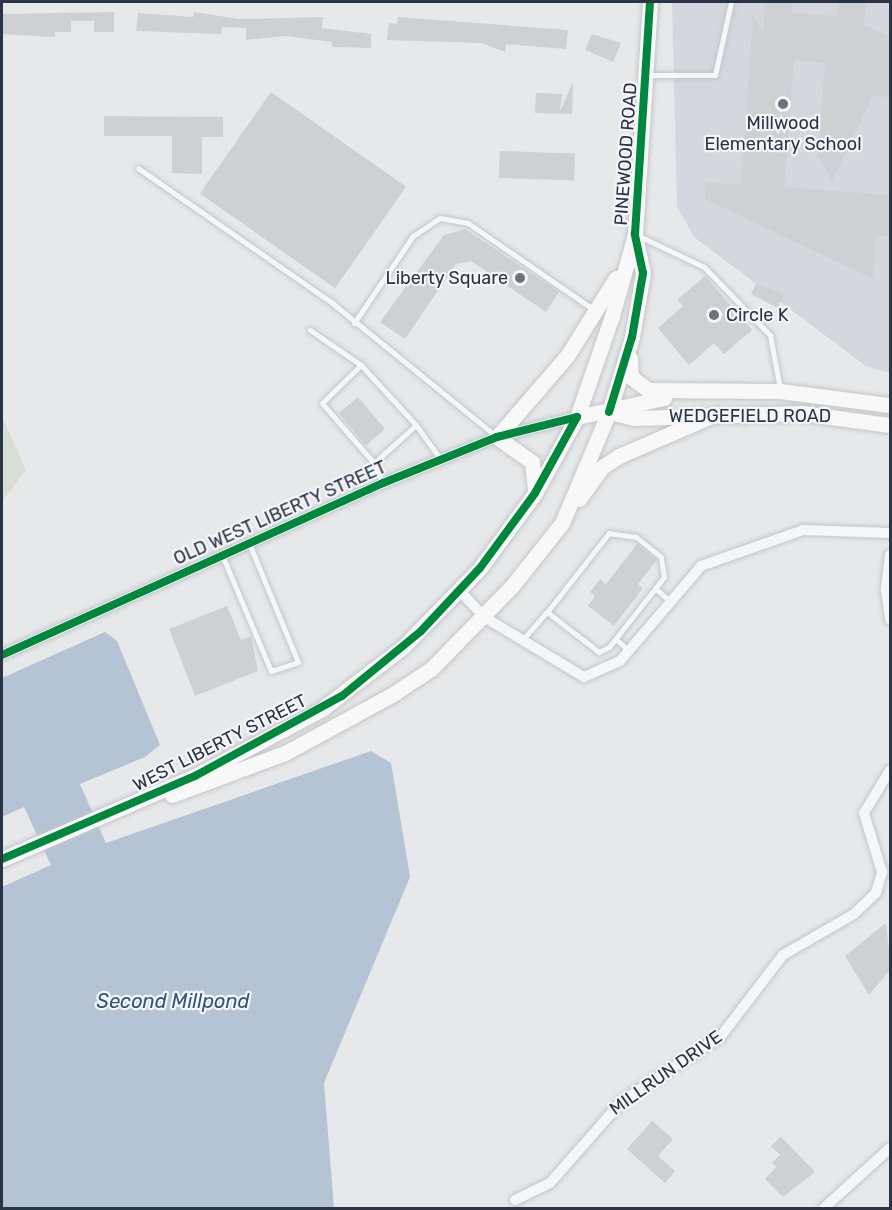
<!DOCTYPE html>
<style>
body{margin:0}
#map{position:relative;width:892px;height:1210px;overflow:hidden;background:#e6e8ea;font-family:Rubik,sans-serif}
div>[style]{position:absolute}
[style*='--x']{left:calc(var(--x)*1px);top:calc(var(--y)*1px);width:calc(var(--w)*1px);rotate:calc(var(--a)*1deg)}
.built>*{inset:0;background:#d4d7dd}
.green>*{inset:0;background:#d6ded6}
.water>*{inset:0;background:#b4c4d5}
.building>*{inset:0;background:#ced0d3;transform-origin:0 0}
.roads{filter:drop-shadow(0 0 2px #c4c6c8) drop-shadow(0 0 2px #c4c6c8)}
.service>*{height:5px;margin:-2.5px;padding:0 2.5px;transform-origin:2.5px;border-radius:2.5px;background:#f5f6f7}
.minor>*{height:10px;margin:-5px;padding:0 5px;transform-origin:5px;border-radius:5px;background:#f5f6f7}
.secondary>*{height:15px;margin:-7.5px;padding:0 7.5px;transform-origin:7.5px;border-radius:7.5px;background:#f8f8f8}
.cycleway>*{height:8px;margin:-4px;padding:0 4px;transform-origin:4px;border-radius:4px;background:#00873e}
.dots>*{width:16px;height:16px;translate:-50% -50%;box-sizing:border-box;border:3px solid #f4f6f9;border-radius:50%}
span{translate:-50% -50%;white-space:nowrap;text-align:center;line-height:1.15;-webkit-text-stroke:4.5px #f4f6f9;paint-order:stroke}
.poi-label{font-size:18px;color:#2b3445}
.right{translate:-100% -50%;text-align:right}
.left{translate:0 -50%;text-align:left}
.street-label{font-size:18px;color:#2b3445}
.water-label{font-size:20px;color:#34527a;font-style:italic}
.frame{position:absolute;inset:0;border:3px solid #2b3445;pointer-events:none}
</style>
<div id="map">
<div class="built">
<i style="clip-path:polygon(672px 2px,890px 2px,890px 373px,866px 366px,694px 237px,677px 206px)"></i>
</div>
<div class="green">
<i style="clip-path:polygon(2px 417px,26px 470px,2px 501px)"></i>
</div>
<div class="water">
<i style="clip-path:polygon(105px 632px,117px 641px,160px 745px,145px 757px,80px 784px,106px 843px,371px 751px,391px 763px,410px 877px,324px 1083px,334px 1208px,2px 1208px,2px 887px,51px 865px,24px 807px,2px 817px,2px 678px)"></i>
</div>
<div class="building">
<i style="clip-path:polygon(765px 2px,793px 2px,792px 13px,838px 16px,839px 2px,866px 2px,864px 25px,891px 37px,891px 97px,873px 96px,832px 181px,818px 155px,825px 63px,794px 60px,784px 187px,891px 195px,891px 236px,876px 235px,873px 279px,705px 199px,706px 182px,741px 185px,753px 16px,763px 33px)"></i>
<i style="clip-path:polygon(114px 12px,114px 32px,94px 32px,94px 21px,71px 21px,71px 32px,55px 32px,55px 37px,2px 34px,2px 14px)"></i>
<i style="clip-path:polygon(194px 12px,239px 19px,323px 17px,322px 28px,371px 34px,371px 48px,332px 47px,332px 42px,286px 36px,246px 40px,246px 28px,222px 27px,221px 34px,136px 31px,138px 13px,193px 17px)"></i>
<i style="clip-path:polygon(398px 17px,568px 30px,566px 49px,506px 44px,505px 52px,481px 43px,387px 40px,389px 23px,397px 24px)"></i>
<i style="clip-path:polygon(592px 34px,621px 43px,613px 62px,585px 50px)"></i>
<i style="clip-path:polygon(573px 82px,572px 114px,535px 113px,536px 93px,562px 94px,560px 111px)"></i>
<i style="left:271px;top:92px;width:165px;height:124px;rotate:35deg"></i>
<i style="clip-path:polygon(104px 116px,223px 117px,223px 137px,202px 137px,202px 174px,172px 173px,172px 136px,104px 136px)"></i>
<i style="left:500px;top:151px;width:75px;height:27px;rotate:2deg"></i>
<i style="clip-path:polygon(465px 229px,559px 292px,546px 312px,471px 261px,456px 264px,405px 339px,380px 322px,444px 235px)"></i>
<i style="clip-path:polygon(705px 276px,752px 330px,724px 354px,714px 343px,689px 365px,658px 328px,683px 306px,677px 300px)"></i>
<i style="clip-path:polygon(756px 284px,784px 294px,778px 308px,751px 294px)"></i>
<i style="left:358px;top:397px;width:42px;height:25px;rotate:50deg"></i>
<i style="clip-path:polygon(637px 544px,657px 560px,638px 584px,643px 588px,614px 626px,588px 606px,595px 596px,590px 592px,600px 579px,606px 584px)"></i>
<i style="clip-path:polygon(227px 606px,241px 640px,251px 636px,258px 671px,195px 696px,169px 629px)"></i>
<i style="clip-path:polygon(886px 923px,891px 969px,869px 995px,845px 956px)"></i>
<i style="clip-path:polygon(652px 1121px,673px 1139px,658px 1156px,675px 1171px,665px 1183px,627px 1149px)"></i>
<i style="clip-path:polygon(781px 1137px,815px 1172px,783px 1197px,765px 1179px,776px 1167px,772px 1163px,780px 1155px,771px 1146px)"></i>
</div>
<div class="roads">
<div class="service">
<i style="--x:647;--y:75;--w:68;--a:0"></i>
<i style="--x:715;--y:75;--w:75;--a:-77.6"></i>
<i style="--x:138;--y:168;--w:235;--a:34.8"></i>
<i style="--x:331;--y:302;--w:213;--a:39.1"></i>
<i style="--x:639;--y:236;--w:72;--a:25.5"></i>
<i style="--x:704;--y:267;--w:95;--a:45.9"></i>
<i style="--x:770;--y:335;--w:55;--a:79.5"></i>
<i style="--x:354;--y:323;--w:105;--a:-55.9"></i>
<i style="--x:413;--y:236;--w:32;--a:-34"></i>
<i style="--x:440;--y:218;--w:28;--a:10"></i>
<i style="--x:468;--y:223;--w:153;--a:34.6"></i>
<i style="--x:310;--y:330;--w:62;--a:34.5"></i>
<i style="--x:416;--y:425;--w:57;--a:137.9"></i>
<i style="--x:374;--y:463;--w:79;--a:-130.9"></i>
<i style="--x:322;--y:403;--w:54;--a:-44.3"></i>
<i style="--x:361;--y:365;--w:81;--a:47.5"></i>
<i style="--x:416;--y:425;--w:43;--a:54.5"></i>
<i style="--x:374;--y:463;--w:22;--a:66"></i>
<i style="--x:222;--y:555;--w:126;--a:67.1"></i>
<i style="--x:271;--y:671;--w:28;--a:-18"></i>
<i style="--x:298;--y:662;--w:129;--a:-112.4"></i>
<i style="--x:655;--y:588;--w:21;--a:41"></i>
<i style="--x:524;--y:638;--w:35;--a:-49"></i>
<i style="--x:547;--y:612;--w:66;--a:37.6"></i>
<i style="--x:599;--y:652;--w:11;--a:-27"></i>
<i style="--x:609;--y:647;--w:89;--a:-51.8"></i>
<i style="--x:664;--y:577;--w:20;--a:-99"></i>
<i style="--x:661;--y:557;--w:32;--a:-141"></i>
<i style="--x:636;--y:537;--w:27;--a:-172"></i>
<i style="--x:609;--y:533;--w:100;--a:128.1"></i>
<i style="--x:616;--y:639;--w:18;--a:43"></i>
</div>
<div class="minor">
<i style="--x:890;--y:555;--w:35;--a:97"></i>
<i style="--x:886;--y:590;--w:30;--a:82"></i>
<i style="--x:460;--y:591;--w:35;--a:47"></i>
<i style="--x:484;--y:617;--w:117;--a:31"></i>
<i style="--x:584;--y:677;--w:39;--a:-24"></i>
<i style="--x:620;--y:661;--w:125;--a:-49.5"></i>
<i style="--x:701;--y:566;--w:108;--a:-19.4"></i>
<i style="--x:803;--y:530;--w:87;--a:2"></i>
<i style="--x:2;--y:655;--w:418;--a:-24.3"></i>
<i style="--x:383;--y:483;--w:123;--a:-22"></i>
<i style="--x:497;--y:437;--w:82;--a:-14"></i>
<i style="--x:515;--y:1200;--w:39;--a:-26"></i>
<i style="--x:550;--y:1183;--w:109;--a:-48.7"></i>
<i style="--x:622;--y:1101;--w:118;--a:-33.3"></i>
<i style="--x:721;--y:1036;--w:102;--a:-52.6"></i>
<i style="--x:783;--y:955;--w:82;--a:-30"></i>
<i style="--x:854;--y:914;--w:30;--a:-44"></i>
<i style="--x:876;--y:893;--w:22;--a:-74"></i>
<i style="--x:882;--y:872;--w:62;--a:-107"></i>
<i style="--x:864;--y:813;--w:50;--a:-58.8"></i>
<i style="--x:824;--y:1208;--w:89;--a:-42.3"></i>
</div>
<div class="secondary">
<i style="--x:630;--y:358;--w:19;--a:87"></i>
<i style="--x:631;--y:377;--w:21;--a:37"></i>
<i style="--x:648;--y:390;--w:132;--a:0.4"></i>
<i style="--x:780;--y:391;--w:111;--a:7.3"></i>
<i style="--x:609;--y:412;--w:26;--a:13"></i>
<i style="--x:634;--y:418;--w:167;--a:-1.7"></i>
<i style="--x:801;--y:413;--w:90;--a:7.7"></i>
<i style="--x:577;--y:417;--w:89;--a:-12.3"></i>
<i style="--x:535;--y:490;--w:28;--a:-96"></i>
<i style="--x:532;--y:462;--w:43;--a:-144.5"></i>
<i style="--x:497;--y:437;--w:107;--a:-49.2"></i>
<i style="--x:567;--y:356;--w:92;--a:-57.9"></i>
<i style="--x:579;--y:499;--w:39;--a:-54"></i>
<i style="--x:602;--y:467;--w:20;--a:-33"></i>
<i style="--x:619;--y:456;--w:106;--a:-23.4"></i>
<i style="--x:172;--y:795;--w:121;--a:-20.4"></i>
<i style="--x:285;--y:753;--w:123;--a:-28.6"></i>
<i style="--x:393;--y:694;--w:45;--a:-33.3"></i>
<i style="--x:431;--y:669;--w:116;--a:-45.7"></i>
<i style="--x:512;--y:586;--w:80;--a:-51.6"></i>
<i style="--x:562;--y:523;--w:121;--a:-67.1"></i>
<i style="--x:609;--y:412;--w:78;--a:-73"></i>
<i style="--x:632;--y:337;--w:65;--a:-80.2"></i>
<i style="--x:643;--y:273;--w:40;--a:-102"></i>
<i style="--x:2;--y:859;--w:210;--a:-23.3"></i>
<i style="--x:195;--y:776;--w:144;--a:-27.8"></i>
<i style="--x:322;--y:709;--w:103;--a:-37.5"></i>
<i style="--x:404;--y:646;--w:109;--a:-45.7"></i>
<i style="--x:480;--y:568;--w:93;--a:-53.7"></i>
<i style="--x:535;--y:493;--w:87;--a:-61.1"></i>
<i style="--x:577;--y:417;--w:107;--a:-70.9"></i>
<i style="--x:612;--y:316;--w:85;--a:-74.3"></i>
<i style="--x:635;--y:234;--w:232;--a:-86.3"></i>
</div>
</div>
<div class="cycleway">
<i style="--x:609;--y:412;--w:78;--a:-73"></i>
<i style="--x:632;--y:337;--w:65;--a:-80.2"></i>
<i style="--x:643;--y:273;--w:40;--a:-102"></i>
<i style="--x:635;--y:234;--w:232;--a:-86.3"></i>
<i style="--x:2;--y:655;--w:418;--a:-24.3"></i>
<i style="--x:383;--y:483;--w:123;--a:-22"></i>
<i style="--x:497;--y:437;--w:82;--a:-14"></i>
<i style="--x:2;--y:859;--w:210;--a:-23.3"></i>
<i style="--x:195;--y:776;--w:167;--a:-28.6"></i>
<i style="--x:342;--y:696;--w:102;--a:-39.4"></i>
<i style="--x:421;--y:631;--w:86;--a:-46.9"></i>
<i style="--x:480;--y:568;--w:93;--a:-53.7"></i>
<i style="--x:535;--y:493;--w:87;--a:-61.1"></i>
</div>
<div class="dots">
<i style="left:783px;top:104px;background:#6c737f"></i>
<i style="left:520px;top:278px;background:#6c737f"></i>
<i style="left:714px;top:315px;background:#6c737f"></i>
</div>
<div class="poi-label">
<span style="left:783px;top:134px">Millwood<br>Elementary School</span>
<span class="right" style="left:508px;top:278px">Liberty Square</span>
<span class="left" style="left:726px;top:315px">Circle K</span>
</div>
<div class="street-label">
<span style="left:626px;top:154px;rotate:-86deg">PINEWOOD ROAD</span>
<span style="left:750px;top:416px">WEDGEFIELD ROAD</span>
<span style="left:280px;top:513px;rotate:-24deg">OLD WEST LIBERTY STREET</span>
<span style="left:220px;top:743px;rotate:-27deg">WEST LIBERTY STREET</span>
<span style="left:666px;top:1073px;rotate:-35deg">MILLRUN DRIVE</span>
</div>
<div class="water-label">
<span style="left:173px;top:1001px">Second Millpond</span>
</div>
<div class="frame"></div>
</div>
